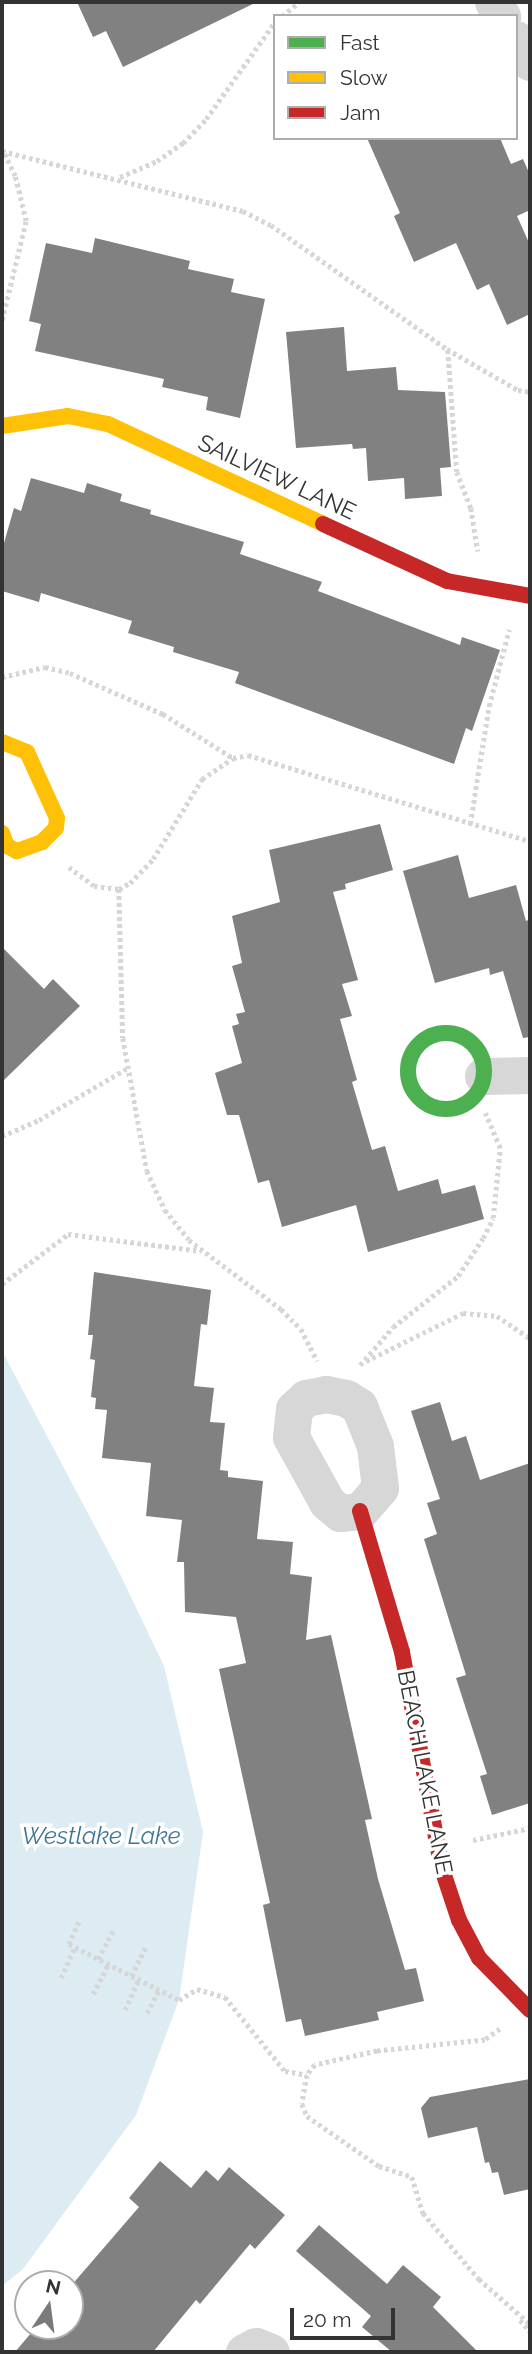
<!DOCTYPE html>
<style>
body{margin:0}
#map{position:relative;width:532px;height:2354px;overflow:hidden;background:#fff;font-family:Raleway,sans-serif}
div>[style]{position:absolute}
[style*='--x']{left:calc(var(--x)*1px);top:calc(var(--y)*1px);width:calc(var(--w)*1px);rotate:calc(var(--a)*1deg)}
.water>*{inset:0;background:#ddebf3}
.building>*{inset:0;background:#818181}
.path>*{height:4.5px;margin-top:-2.25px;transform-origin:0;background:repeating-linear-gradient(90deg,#d6d6d6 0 3.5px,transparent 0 7px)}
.street>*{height:37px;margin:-18.5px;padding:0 18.5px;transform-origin:18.5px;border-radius:18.5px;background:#d7d7d7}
.fast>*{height:16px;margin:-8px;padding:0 8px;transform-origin:8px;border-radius:8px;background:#4caf50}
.fast>.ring{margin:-8px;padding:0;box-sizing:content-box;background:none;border:16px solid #4caf50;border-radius:50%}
.slow>*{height:16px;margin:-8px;padding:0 8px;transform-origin:8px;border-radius:8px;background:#ffc107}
.jam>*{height:16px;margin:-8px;padding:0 8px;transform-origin:8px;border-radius:8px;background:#c62828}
span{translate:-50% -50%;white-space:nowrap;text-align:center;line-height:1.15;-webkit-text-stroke:7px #fff;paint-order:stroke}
.street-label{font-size:23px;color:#333}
.water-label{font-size:24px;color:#3f7597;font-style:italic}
.frame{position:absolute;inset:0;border:4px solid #333;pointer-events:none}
.legend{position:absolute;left:273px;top:14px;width:245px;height:126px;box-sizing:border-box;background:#fff;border:2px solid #adadad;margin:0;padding:9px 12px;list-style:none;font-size:21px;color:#333}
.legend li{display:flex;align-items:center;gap:14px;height:35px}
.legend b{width:35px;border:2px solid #adadad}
.north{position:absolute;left:14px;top:2270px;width:70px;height:70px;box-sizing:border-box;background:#fff;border:2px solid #adadad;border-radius:50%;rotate:13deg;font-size:19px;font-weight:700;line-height:28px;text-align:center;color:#333}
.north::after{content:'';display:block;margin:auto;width:24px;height:32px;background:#7a7a7a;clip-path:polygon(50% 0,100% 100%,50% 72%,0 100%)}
.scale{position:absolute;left:290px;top:2308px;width:105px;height:32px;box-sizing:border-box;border:4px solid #333;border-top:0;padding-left:9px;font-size:21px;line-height:24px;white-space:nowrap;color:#333;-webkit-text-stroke:5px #fff;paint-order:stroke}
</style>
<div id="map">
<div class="water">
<i style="clip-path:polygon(2px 1351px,119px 1572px,164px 1666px,203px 1832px,179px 2000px,136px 2115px,23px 2269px,2px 2286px)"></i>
</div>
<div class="building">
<i style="clip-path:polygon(77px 2px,257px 2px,123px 67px,106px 31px,93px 37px)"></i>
<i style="clip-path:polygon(367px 138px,500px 138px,511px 164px,523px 159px,530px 175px,530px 210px,517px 216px,530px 245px,530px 314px,507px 325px,489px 284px,477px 290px,456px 243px,414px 262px,394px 216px,400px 213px)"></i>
<i style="clip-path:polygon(95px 238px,190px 261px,188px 269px,234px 279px,231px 292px,265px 299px,240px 418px,206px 410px,208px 397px,162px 387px,164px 379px,35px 351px,41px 324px,29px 321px,46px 243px,92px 253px)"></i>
<i style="clip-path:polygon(344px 327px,347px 371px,396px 367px,398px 390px,445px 392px,451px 467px,440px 468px,442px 496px,405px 499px,404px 478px,368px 481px,366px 448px,353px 449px,352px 444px,296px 448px,286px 332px)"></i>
<i style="clip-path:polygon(31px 478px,84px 493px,87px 483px,122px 494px,120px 501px,151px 510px,150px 514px,244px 542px,240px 554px,322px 582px,318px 591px,460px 645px,462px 637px,500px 650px,472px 731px,466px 728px,454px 764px,235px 683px,239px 672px,173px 652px,174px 647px,128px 633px,132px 621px,41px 593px,39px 602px,2px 591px,2px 550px,14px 508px,21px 511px)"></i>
<i style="clip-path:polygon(380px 824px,393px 870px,345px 884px,346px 889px,333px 892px,358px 980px,342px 984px,352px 1016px,340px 1019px,357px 1080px,352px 1082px,372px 1150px,385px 1146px,398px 1191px,438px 1179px,442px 1194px,475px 1185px,484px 1219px,368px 1252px,356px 1205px,282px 1227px,269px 1180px,258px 1183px,239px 1115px,227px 1115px,215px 1073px,242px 1063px,232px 1026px,239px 1024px,236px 1014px,245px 1012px,232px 966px,242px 963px,232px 916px,280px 902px,269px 850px)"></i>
<i style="clip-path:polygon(458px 855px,469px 898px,516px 885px,526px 921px,530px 919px,530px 1037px,523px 1038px,503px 971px,490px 975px,489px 968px,435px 983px,403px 871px)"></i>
<i style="clip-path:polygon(2px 947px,44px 989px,53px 979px,80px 1006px,2px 1082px)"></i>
<i style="clip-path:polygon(94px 1272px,211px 1290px,207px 1325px,201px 1324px,194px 1386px,214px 1388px,210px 1422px,225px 1423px,220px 1470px,228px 1471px,228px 1477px,263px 1481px,257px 1539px,293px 1542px,290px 1574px,312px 1577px,306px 1640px,331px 1635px,372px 1819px,365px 1820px,378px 1879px,405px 1970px,416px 1968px,424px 2001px,377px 2012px,379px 2020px,305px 2036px,301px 2019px,286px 2022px,263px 1905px,270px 1903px,219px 1669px,246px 1663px,236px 1617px,185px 1612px,184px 1562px,177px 1562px,182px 1520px,146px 1516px,151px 1463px,102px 1458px,107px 1410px,95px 1409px,96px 1398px,91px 1397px,95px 1360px,90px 1359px,93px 1335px,88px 1335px)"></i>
<i style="clip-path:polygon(440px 1402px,452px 1441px,466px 1436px,480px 1480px,530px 1463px,530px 1803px,492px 1815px,480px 1776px,487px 1774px,456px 1678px,466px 1675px,424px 1539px,437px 1534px,427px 1503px,440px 1499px,411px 1411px)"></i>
<i style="clip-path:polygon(530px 2079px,530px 2189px,504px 2195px,498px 2172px,492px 2173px,489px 2162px,485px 2163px,477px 2127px,428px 2138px,421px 2108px,430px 2097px)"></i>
<i style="clip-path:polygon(160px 2161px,191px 2188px,206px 2170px,218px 2181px,229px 2167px,285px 2215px,255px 2249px,250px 2244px,200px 2304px,196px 2300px,153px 2352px,15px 2352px,37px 2326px,70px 2326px,70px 2287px,139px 2207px,129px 2198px)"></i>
<i style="clip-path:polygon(319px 2225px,387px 2284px,403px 2265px,441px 2297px,433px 2307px,478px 2352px,392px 2352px,362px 2327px,371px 2316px,296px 2251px)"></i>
</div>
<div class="path">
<i style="--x:282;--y:16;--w:22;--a:-39"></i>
<i style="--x:2;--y:151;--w:248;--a:14"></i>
<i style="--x:243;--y:211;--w:31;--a:27"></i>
<i style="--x:271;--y:225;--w:215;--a:35.2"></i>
<i style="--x:447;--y:349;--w:82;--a:30"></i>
<i style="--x:518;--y:390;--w:12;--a:9"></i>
<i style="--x:120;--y:177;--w:40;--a:-23.4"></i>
<i style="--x:157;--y:161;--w:32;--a:-35"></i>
<i style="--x:183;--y:143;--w:33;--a:-46"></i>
<i style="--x:206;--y:119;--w:119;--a:-54.6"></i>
<i style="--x:2;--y:320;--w:102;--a:-76.4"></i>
<i style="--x:26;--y:221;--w:46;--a:-103.7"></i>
<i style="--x:15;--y:176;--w:25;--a:-116"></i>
<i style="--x:448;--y:350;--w:122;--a:85.8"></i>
<i style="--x:457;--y:472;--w:39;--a:69"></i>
<i style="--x:471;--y:508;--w:44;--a:80.8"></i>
<i style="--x:2;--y:677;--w:44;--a:-13.1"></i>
<i style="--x:45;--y:667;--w:26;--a:13"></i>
<i style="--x:70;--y:673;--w:102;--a:23.8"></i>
<i style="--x:163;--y:714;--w:83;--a:32.2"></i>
<i style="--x:470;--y:824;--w:120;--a:-80.9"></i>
<i style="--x:489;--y:706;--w:79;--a:-75.3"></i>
<i style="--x:69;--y:867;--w:31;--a:37"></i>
<i style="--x:94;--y:886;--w:25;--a:7"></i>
<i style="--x:119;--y:889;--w:13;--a:-29"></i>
<i style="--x:130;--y:883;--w:33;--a:-46"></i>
<i style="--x:153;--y:859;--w:94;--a:-58.5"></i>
<i style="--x:202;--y:779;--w:37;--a:-34"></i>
<i style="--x:233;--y:758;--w:15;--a:-11"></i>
<i style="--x:248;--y:755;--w:295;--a:17"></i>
<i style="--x:119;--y:889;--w:149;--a:88.5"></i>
<i style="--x:123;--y:1038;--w:135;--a:79.8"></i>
<i style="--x:147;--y:1171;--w:43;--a:65.2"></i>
<i style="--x:165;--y:1210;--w:38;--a:51"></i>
<i style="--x:189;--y:1240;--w:115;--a:36.9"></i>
<i style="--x:281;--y:1309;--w:28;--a:45"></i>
<i style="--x:301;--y:1329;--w:36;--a:63"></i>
<i style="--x:2;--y:1136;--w:40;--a:-23.4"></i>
<i style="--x:39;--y:1120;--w:101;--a:-30.4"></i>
<i style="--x:2;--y:1284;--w:83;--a:-37.1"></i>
<i style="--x:68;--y:1234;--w:134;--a:7.3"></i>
<i style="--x:366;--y:1361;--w:108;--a:-26.3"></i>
<i style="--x:463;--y:1313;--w:34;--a:5"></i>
<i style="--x:497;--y:1316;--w:40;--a:34"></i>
<i style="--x:360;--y:1365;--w:50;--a:-49"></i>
<i style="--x:393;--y:1327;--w:83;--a:-38.1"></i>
<i style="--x:458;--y:1276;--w:45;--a:-56.7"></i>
<i style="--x:483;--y:1238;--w:22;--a:-63"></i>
<i style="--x:493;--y:1218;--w:70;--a:-84.3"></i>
<i style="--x:500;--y:1148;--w:38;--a:-113"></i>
<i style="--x:473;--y:1840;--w:58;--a:-11.9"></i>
<i style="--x:79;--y:1922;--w:24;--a:114"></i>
<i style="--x:69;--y:1944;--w:123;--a:27"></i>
<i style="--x:179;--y:2000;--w:21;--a:-31"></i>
<i style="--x:197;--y:1989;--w:29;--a:16"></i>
<i style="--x:225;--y:1997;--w:95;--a:51"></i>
<i style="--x:285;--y:2071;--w:22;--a:10"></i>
<i style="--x:98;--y:1959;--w:32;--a:-62"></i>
<i style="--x:131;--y:1976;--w:34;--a:-63"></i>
<i style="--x:61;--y:1978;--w:34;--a:-66"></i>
<i style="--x:93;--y:1994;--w:34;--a:-63"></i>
<i style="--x:125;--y:2010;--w:34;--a:-66"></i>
<i style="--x:147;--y:2013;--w:27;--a:-63"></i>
<i style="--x:500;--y:2029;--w:19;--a:144"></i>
<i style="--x:485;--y:2040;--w:109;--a:174.2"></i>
<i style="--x:377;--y:2051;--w:64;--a:167.3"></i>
<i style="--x:315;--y:2065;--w:13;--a:129"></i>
<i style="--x:307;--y:2075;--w:29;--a:100"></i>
<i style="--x:302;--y:2104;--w:13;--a:67"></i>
<i style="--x:307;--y:2116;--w:88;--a:34.8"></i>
<i style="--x:379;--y:2166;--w:35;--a:18"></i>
<i style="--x:412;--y:2177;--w:38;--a:73"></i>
<i style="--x:423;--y:2213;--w:87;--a:49.7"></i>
<i style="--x:479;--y:2279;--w:68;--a:41.4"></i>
<i style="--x:520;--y:2320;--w:15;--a:48"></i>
</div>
<div class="street">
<i style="--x:493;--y:2;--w:17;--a:57"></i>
<i style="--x:516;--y:39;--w:27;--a:59"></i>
<i style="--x:483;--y:1076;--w:47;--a:-1.2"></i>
<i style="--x:326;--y:1394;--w:20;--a:11"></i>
<i style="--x:346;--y:1398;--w:15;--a:32"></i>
<i style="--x:359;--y:1406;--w:43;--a:68.2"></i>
<i style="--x:375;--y:1446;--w:42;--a:83.2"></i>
<i style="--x:380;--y:1488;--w:30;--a:131"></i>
<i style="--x:360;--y:1511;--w:20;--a:174"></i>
<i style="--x:340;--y:1513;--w:17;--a:-140"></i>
<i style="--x:327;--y:1502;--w:74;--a:-119"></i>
<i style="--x:291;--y:1437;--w:28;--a:-84"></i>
<i style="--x:294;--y:1409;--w:16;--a:-43"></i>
<i style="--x:306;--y:1398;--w:20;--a:-11"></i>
<i style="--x:244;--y:2352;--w:13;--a:-27"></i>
<i style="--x:256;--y:2346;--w:16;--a:22"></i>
</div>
<div class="fast">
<i class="ring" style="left:408px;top:1033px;width:60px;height:60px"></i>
</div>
<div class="slow">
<i style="--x:2;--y:426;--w:67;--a:-8.6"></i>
<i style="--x:68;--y:416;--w:41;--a:11.3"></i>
<i style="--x:108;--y:424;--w:237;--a:24.9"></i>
<i style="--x:2;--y:742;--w:27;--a:22"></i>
<i style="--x:27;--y:752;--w:72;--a:65.6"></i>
<i style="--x:57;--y:818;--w:10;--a:96"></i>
<i style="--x:56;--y:828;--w:20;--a:135"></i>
<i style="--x:42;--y:842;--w:27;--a:160"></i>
<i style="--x:17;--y:851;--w:11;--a:-153"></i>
<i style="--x:7;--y:846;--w:14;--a:-111"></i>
</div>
<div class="jam">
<i style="--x:323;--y:524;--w:136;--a:24.7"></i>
<i style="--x:447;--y:581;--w:84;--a:10.2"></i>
<i style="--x:360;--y:1511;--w:147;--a:73.4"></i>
<i style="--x:402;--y:1652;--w:221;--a:79.6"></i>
<i style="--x:442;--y:1869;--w:54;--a:71.6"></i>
<i style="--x:459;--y:1920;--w:43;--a:62.2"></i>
<i style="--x:479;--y:1958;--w:73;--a:45.6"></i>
</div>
<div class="street-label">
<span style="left:277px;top:477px;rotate:25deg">SAILVIEW LANE</span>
<span style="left:425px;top:1772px;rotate:79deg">BEACH LAKE LANE</span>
</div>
<div class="water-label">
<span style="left:101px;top:1836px">Westlake Lake</span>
</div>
<div class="frame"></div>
<ul class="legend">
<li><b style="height:9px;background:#4caf50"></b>Fast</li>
<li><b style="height:9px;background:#ffc107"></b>Slow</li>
<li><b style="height:9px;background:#c62828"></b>Jam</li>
</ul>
<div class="north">N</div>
<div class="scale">20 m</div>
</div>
